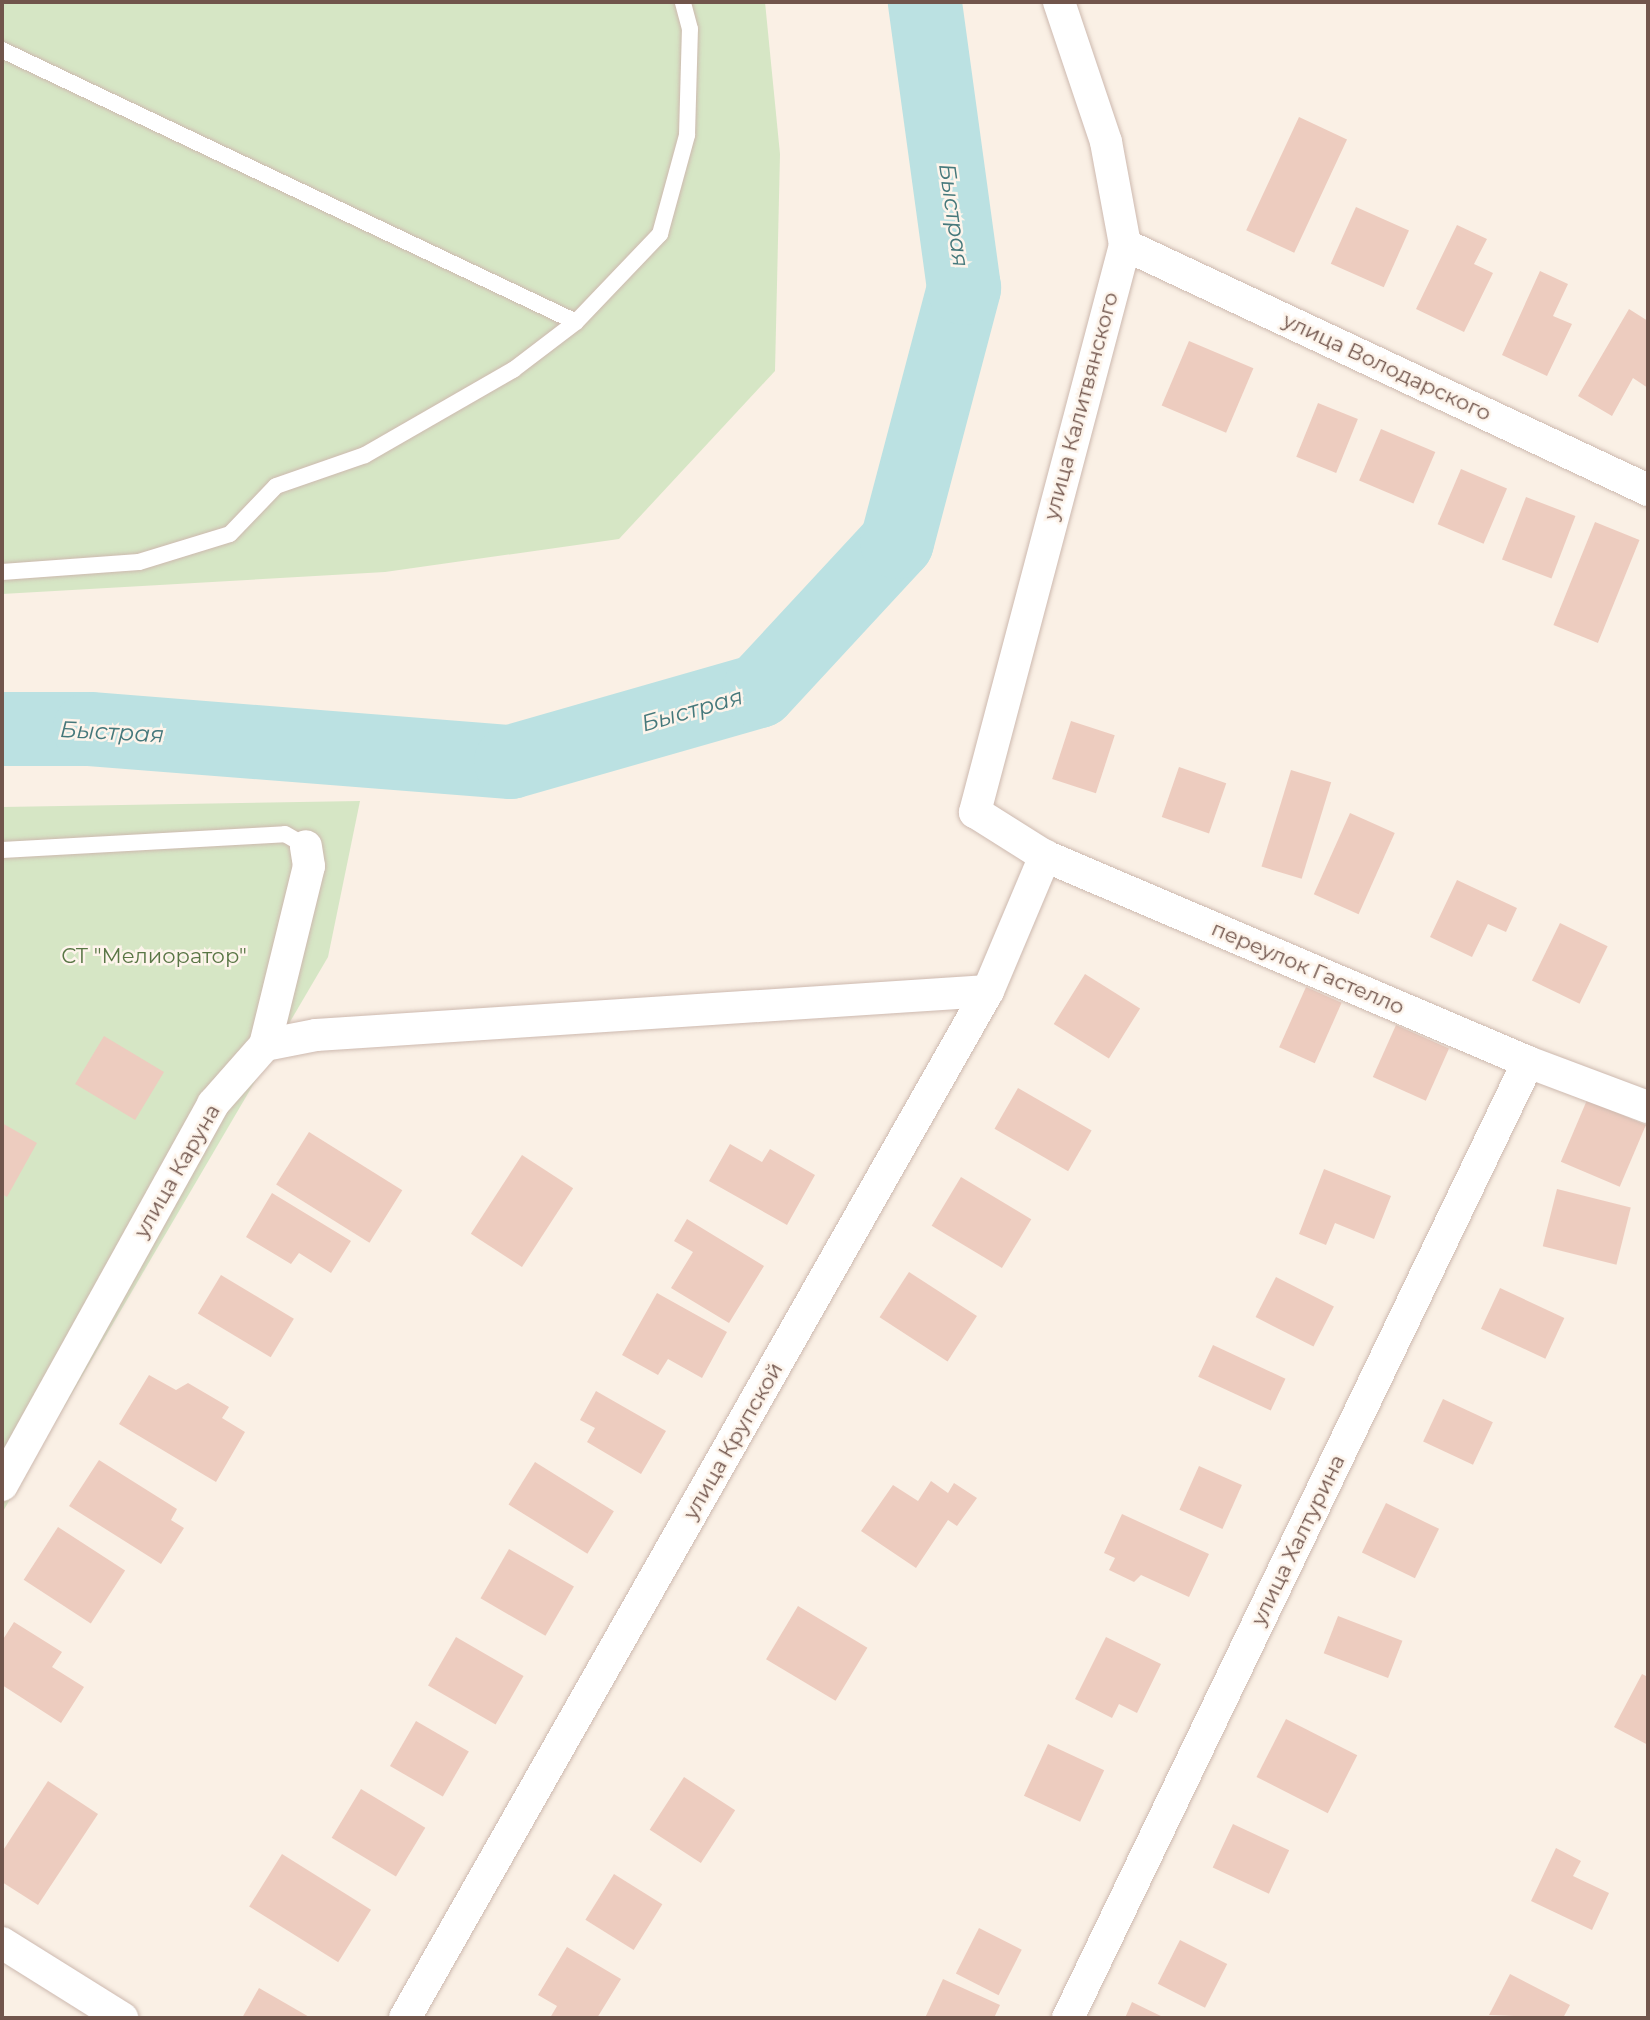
<!DOCTYPE html>
<meta charset="utf-8">
<style>
body{margin:0}
#map{position:relative;width:1650px;height:2020px;overflow:hidden;background:#faf0e5;font-family:Montserrat,sans-serif}
div>[style]{position:absolute}
[style*='--x']{left:calc(var(--x)*1px);top:calc(var(--y)*1px);width:calc(var(--w)*1px);rotate:calc(var(--a)*1deg)}
.green>*{inset:0;background:#d6e6c5}
.river>*{height:74px;margin:-37px;padding:0 37px;transform-origin:37px;border-radius:37px;background:#bbe1e2}
.building>*{inset:0;background:#edccbf;transform-origin:0 0}
.roads{filter:drop-shadow(0 0 2px #cdb9af) drop-shadow(0 0 2px #cdb9af)}
.service>*{height:16px;margin:-8px;padding:0 8px;transform-origin:8px;border-radius:8px;background:#fff}
.minor>*{height:32px;margin:-16px;padding:0 16px;transform-origin:16px;border-radius:16px;background:#fff}
span{translate:-50% -50%;white-space:nowrap;text-align:center;line-height:1.15;-webkit-text-stroke:5px #fdf4eb;paint-order:stroke}
.street-label{font-size:21px;color:#71554c}
.park-label{font-size:21px;color:#597645}
.water-label{font-size:23px;color:#45787b;font-style:italic}
.frame{position:absolute;inset:0;border:4px solid #71554c;pointer-events:none}
</style>
<div id="map">
<div class="green">
<i style="clip-path:polygon(2px 2px,765px 2px,780px 154px,775px 371px,619px 539px,385px 572px,2px 594px)"></i>
<i style="clip-path:polygon(360px 801px,328px 957px,2px 1513px,2px 807px)"></i>
</div>
<div class="river">
<i style="--x:2;--y:729;--w:88;--a:0"></i>
<i style="--x:90;--y:729;--w:422;--a:4.5"></i>
<i style="--x:511;--y:762;--w:258;--a:-16"></i>
<i style="--x:759;--y:691;--w:203;--a:-47.2"></i>
<i style="--x:897;--y:542;--w:263;--a:-75.2"></i>
<i style="--x:964;--y:288;--w:289;--a:-97.8"></i>
</div>
<div class="building">
<i style="left:1299px;top:117px;width:53px;height:125px;rotate:25deg"></i>
<i style="left:1356px;top:207px;width:58px;height:62px;rotate:24deg"></i>
<i style="clip-path:polygon(1457px 225px,1487px 239px,1474px 264px,1493px 273px,1464px 332px,1416px 309px)"></i>
<i style="clip-path:polygon(1540px 271px,1568px 284px,1553px 316px,1572px 324px,1547px 376px,1502px 355px)"></i>
<i style="clip-path:polygon(1629px 309px,1648px 321px,1648px 388px,1633px 378px,1612px 416px,1578px 396px)"></i>
<i style="left:1189px;top:341px;width:70px;height:70px;rotate:23deg"></i>
<i style="left:1318px;top:403px;width:43px;height:58px;rotate:22deg"></i>
<i style="left:1381px;top:429px;width:59px;height:56px;rotate:23deg"></i>
<i style="left:1461px;top:469px;width:50px;height:60px;rotate:23deg"></i>
<i style="left:1526px;top:497px;width:53px;height:67px;rotate:21deg"></i>
<i style="left:1595px;top:522px;width:48px;height:111px;rotate:22deg"></i>
<i style="left:1071px;top:721px;width:46px;height:61px;rotate:18deg"></i>
<i style="left:1179px;top:767px;width:50px;height:53px;rotate:19deg"></i>
<i style="left:1291px;top:770px;width:42px;height:101px;rotate:17deg"></i>
<i style="left:1350px;top:813px;width:49px;height:89px;rotate:24deg"></i>
<i style="clip-path:polygon(1457px 880px,1517px 908px,1506px 932px,1488px 924px,1472px 957px,1430px 937px)"></i>
<i style="left:1560px;top:923px;width:53px;height:64px;rotate:26deg"></i>
<i style="left:1085px;top:974px;width:65px;height:59px;rotate:32deg"></i>
<i style="left:1306px;top:987px;width:39px;height:66px;rotate:24deg"></i>
<i style="left:1396px;top:1025px;width:58px;height:57px;rotate:24deg"></i>
<i style="left:104px;top:1036px;width:70px;height:56px;rotate:31deg"></i>
<i style="left:1018px;top:1088px;width:85px;height:47px;rotate:30deg"></i>
<i style="left:1587px;top:1100px;width:64px;height:67px;rotate:23deg"></i>
<i style="clip-path:polygon(2px 1123px,37px 1143px,7px 1197px,2px 1194px)"></i>
<i style="left:309px;top:1132px;width:110px;height:62px;rotate:32deg"></i>
<i style="clip-path:polygon(730px 1144px,762px 1162px,770px 1149px,815px 1175px,787px 1225px,709px 1181px)"></i>
<i style="left:522px;top:1155px;width:61px;height:94px;rotate:33deg"></i>
<i style="clip-path:polygon(1324px 1169px,1391px 1196px,1374px 1239px,1335px 1223px,1326px 1245px,1299px 1234px)"></i>
<i style="left:961px;top:1177px;width:82px;height:57px;rotate:31deg"></i>
<i style="left:1557px;top:1189px;width:76px;height:59px;rotate:14deg"></i>
<i style="clip-path:polygon(272px 1193px,351px 1241px,331px 1273px,299px 1253px,291px 1264px,246px 1237px)"></i>
<i style="clip-path:polygon(687px 1219px,764px 1266px,729px 1323px,671px 1288px,693px 1252px,674px 1241px)"></i>
<i style="left:909px;top:1272px;width:81px;height:54px;rotate:33deg"></i>
<i style="left:221px;top:1275px;width:85px;height:45px;rotate:31deg"></i>
<i style="left:1276px;top:1277px;width:65px;height:45px;rotate:27deg"></i>
<i style="left:1500px;top:1288px;width:71px;height:45px;rotate:25deg"></i>
<i style="clip-path:polygon(657px 1293px,727px 1332px,702px 1378px,668px 1359px,658px 1375px,622px 1355px)"></i>
<i style="left:1213px;top:1345px;width:80px;height:35px;rotate:25deg"></i>
<i style="clip-path:polygon(149px 1375px,176px 1390px,188px 1383px,229px 1407px,222px 1418px,245px 1432px,216px 1482px,119px 1424px)"></i>
<i style="clip-path:polygon(596px 1391px,666px 1431px,641px 1474px,587px 1442px,595px 1428px,580px 1420px)"></i>
<i style="left:1443px;top:1399px;width:55px;height:47px;rotate:25deg"></i>
<i style="clip-path:polygon(99px 1460px,177px 1509px,171px 1520px,184px 1528px,161px 1564px,69px 1506px)"></i>
<i style="left:535px;top:1462px;width:93px;height:50px;rotate:32deg"></i>
<i style="left:1199px;top:1466px;width:47px;height:48px;rotate:24deg"></i>
<i style="clip-path:polygon(931px 1481px,948px 1493px,954px 1483px,977px 1498px,957px 1526px,948px 1520px,916px 1568px,861px 1531px,893px 1485px,918px 1501px)"></i>
<i style="left:1386px;top:1503px;width:59px;height:55px;rotate:26deg"></i>
<i style="clip-path:polygon(1122px 1514px,1209px 1554px,1189px 1597px,1141px 1575px,1134px 1582px,1109px 1570px,1115px 1558px,1104px 1553px)"></i>
<i style="left:58px;top:1527px;width:80px;height:63px;rotate:33deg"></i>
<i style="left:509px;top:1549px;width:75px;height:57px;rotate:30deg"></i>
<i style="left:798px;top:1606px;width:81px;height:62px;rotate:31deg"></i>
<i style="left:1338px;top:1616px;width:69px;height:40px;rotate:21deg"></i>
<i style="clip-path:polygon(14px 1622px,62px 1652px,52px 1667px,84px 1687px,61px 1723px,2px 1685px,2px 1641px)"></i>
<i style="left:456px;top:1637px;width:78px;height:56px;rotate:30deg"></i>
<i style="clip-path:polygon(1106px 1637px,1161px 1664px,1137px 1713px,1119px 1704px,1112px 1718px,1075px 1699px)"></i>
<i style="clip-path:polygon(1642px 1674px,1648px 1677px,1648px 1745px,1614px 1727px)"></i>
<i style="left:1286px;top:1719px;width:80px;height:65px;rotate:27deg"></i>
<i style="left:416px;top:1721px;width:61px;height:52px;rotate:30deg"></i>
<i style="left:1048px;top:1744px;width:62px;height:57px;rotate:25deg"></i>
<i style="left:684px;top:1777px;width:61px;height:63px;rotate:33deg"></i>
<i style="clip-path:polygon(48px 1781px,98px 1814px,38px 1905px,2px 1882px,2px 1852px)"></i>
<i style="left:361px;top:1789px;width:75px;height:57px;rotate:31deg"></i>
<i style="left:1233px;top:1824px;width:62px;height:48px;rotate:25deg"></i>
<i style="clip-path:polygon(1556px 1848px,1581px 1861px,1573px 1876px,1609px 1893px,1592px 1930px,1531px 1901px)"></i>
<i style="left:282px;top:1854px;width:105px;height:62px;rotate:32deg"></i>
<i style="left:614px;top:1874px;width:57px;height:54px;rotate:32deg"></i>
<i style="left:979px;top:1928px;width:48px;height:51px;rotate:27deg"></i>
<i style="left:1180px;top:1940px;width:53px;height:49px;rotate:27deg"></i>
<i style="clip-path:polygon(567px 1947px,621px 1979px,597px 2018px,550px 2018px,557px 2006px,538px 1995px)"></i>
<i style="clip-path:polygon(1510px 1974px,1570px 2005px,1563px 2018px,1489px 2015px)"></i>
<i style="clip-path:polygon(943px 1979px,1000px 2005px,994px 2018px,925px 2018px)"></i>
<i style="clip-path:polygon(259px 1988px,311px 2018px,242px 2018px)"></i>
<i style="clip-path:polygon(1132px 2002px,1165px 2018px,1125px 2018px)"></i>
</div>
<div class="roads">
<div class="service">
<i style="--x:2;--y:50;--w:635;--a:25.35"></i>
<i style="--x:2;--y:572;--w:137;--a:-4.2"></i>
<i style="--x:139;--y:562;--w:95;--a:-17.1"></i>
<i style="--x:230;--y:534;--w:66;--a:-46.2"></i>
<i style="--x:276;--y:486;--w:94;--a:-19.2"></i>
<i style="--x:365;--y:455;--w:171;--a:-29.9"></i>
<i style="--x:513;--y:370;--w:79;--a:-37.3"></i>
<i style="--x:576;--y:322;--w:122;--a:-46.3"></i>
<i style="--x:660;--y:234;--w:103;--a:-74.7"></i>
<i style="--x:687;--y:135;--w:106;--a:-88.4"></i>
<i style="--x:690;--y:29;--w:28;--a:-105"></i>
<i style="--x:2;--y:850;--w:283;--a:-3.2"></i>
<i style="--x:285;--y:834;--w:24;--a:30"></i>
</div>
<div class="minor">
<i style="--x:1059;--y:2;--w:148;--a:71.4"></i>
<i style="--x:1106;--y:142;--w:105;--a:79.5"></i>
<i style="--x:1125;--y:245;--w:587;--a:104.82"></i>
<i style="--x:975;--y:812;--w:83;--a:32.2"></i>
<i style="--x:1045;--y:856;--w:525;--a:23.1"></i>
<i style="--x:1528;--y:1062;--w:128;--a:20.6"></i>
<i style="--x:1125;--y:245;--w:578;--a:25.1"></i>
<i style="--x:265;--y:1045;--w:52;--a:-11.1"></i>
<i style="--x:316;--y:1035;--w:673;--a:-3.75"></i>
<i style="--x:2;--y:1485;--w:436;--a:-61"></i>
<i style="--x:213;--y:1104;--w:79;--a:-48.6"></i>
<i style="--x:265;--y:1045;--w:184;--a:-76.2"></i>
<i style="--x:309;--y:866;--w:20;--a:-99"></i>
<i style="--x:2;--y:1943;--w:142;--a:32"></i>
<i style="--x:405;--y:2018;--w:1181;--a:-60.42"></i>
<i style="--x:988;--y:991;--w:147;--a:-67.1"></i>
<i style="--x:1068;--y:2018;--w:1061;--a:-64.3"></i>
</div>
</div>
<div class="street-label">
<span style="left:1387px;top:367px;rotate:25deg">улица Володарского</span>
<span style="left:1081px;top:406px;rotate:-75deg">улица Калитвянского</span>
<span style="left:1308px;top:968px;rotate:23deg">переулок Гастелло</span>
<span style="left:177px;top:1171px;rotate:-60deg">улица Каруна</span>
<span style="left:733px;top:1441px;rotate:-60deg">улица Крупской</span>
<span style="left:1298px;top:1540px;rotate:-64deg">улица Халтурина</span>
</div>
<div class="park-label">
<span style="left:154px;top:956px">СТ "Мелиоратор"</span>
</div>
<div class="water-label">
<span style="left:954px;top:215px;rotate:82deg">Быстрая</span>
<span style="left:692px;top:710px;rotate:-16deg">Быстрая</span>
<span style="left:112px;top:732px;rotate:3deg">Быстрая</span>
</div>
<div class="frame"></div>
</div>
